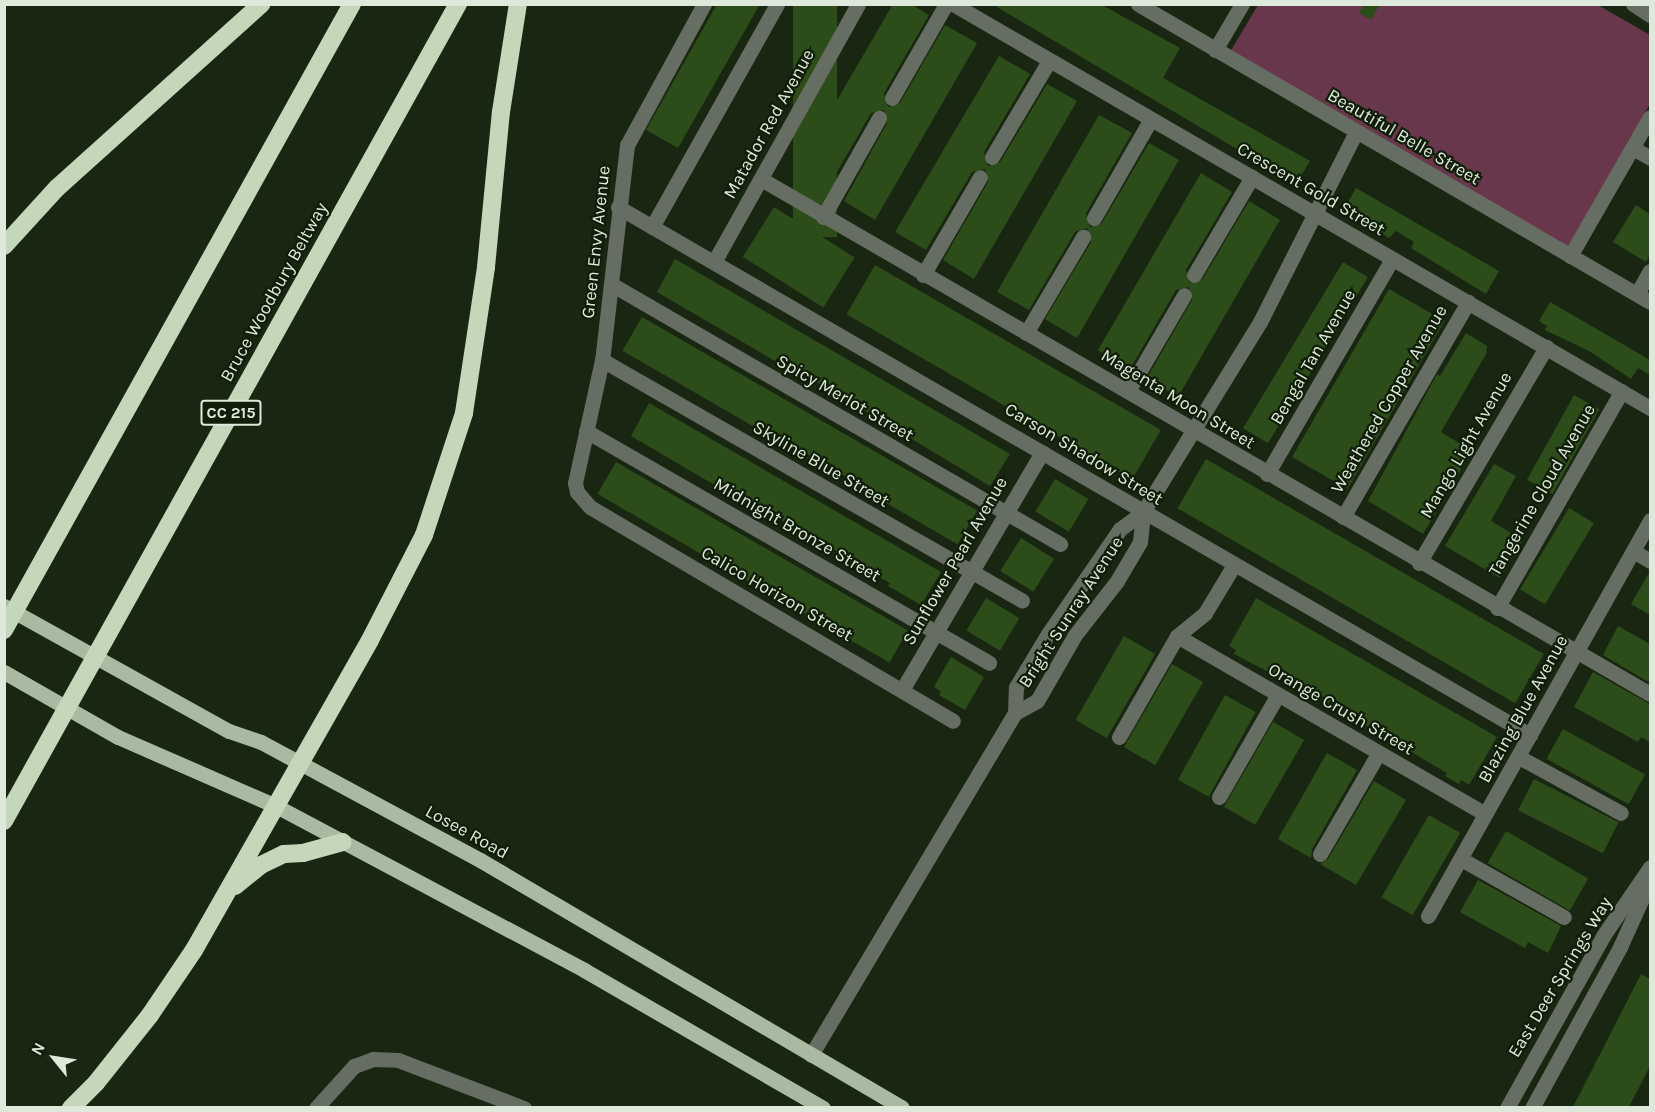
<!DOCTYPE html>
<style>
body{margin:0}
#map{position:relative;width:1655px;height:1112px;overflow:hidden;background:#192712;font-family:Karla,sans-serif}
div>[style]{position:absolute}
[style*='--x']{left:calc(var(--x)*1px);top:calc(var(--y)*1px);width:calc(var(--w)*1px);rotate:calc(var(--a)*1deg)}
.green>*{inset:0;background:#68374c}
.building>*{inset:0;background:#2c4d19;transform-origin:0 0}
.minor>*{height:15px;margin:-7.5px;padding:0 7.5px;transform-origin:7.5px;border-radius:7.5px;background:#666d62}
.major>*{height:15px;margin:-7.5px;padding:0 7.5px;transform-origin:7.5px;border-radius:7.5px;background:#a9b9a2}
.highway>*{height:18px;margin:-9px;padding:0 9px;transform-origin:9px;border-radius:9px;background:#c4d7bb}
span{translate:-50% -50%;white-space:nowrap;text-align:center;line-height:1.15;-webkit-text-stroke:4.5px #101e09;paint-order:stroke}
.shield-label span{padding:2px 4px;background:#101e09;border:2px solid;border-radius:4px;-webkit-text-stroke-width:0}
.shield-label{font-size:16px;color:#dfe9db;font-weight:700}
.street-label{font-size:18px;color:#dfe9db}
.frame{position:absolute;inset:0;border:6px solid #dfe9db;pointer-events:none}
.north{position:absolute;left:24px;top:1028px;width:60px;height:60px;-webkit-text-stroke:4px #101e09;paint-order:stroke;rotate:300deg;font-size:16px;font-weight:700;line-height:24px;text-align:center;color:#dfe9db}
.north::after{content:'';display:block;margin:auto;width:21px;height:27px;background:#dfe9db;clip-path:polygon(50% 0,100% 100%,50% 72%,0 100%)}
</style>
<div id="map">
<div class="green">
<i style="clip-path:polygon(1258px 5px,1598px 5px,1650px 35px,1650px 104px,1567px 248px,1230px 52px)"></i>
</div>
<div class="building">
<i style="clip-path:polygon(717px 4px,760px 4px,678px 148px,646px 130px)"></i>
<i style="left:793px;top:4px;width:44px;height:233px"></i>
<i style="clip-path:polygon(893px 4px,911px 4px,929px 15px,884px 93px,888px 107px,900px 103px,945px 25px,977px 43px,875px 220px,844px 201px,887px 123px,884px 110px,871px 113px,826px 191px,794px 174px)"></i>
<i style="clip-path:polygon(992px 4px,1100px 4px,1180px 48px,1163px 78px,1310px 161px,1296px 184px)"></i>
<i style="clip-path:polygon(1364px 4px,1380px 4px,1371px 20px,1359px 13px)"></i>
<i style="clip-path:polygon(999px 56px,1030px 74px,984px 152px,988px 166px,1000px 162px,1047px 84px,1077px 101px,974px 279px,943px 260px,988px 182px,985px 169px,972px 172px,926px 250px,895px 232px)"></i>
<i style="clip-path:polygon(1099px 115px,1132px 133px,1086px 213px,1090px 227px,1102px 223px,1149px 143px,1179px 160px,1077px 338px,1045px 319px,1091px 242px,1087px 228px,1075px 232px,1029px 310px,997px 292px)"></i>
<i style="clip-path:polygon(1201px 173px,1232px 192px,1186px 270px,1189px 283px,1202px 280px,1249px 201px,1280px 220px,1178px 397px,1147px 378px,1192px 300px,1189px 287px,1176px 290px,1130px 369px,1098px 350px)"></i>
<i style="clip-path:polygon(1356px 188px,1499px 271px,1486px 294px,1411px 248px,1414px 242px,1396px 231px,1389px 238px,1343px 211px)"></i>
<i style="clip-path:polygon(1636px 205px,1650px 214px,1650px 255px,1646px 262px,1613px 242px)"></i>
<i style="left:774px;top:207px;width:95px;height:59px;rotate:32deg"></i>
<i style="clip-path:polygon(675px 259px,1010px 454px,990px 486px,777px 358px,775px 361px,657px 292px)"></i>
<i style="left:1343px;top:262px;width:29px;height:194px;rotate:31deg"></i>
<i style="left:875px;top:265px;width:330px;height:57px;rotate:30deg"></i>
<i style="left:1389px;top:289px;width:64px;height:194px;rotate:30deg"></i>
<i style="clip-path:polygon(1550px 302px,1650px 360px,1650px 375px,1638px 368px,1631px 379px,1589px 351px,1545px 330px,1547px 326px,1539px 321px)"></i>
<i style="left:642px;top:317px;width:387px;height:39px;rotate:30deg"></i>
<i style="clip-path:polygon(1466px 333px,1487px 346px,1486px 354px,1441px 432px,1472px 451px,1423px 534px,1368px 501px,1437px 374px,1440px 376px)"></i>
<i style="left:1574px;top:395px;width:29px;height:97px;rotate:29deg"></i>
<i style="clip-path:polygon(649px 403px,941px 572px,921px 605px,888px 586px,890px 583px,803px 536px,770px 512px,706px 480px,631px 436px)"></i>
<i style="left:1206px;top:459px;width:390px;height:57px;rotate:30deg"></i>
<i style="left:616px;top:462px;width:337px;height:37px;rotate:30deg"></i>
<i style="clip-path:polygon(1494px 464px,1516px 476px,1491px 521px,1523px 540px,1500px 578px,1445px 546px)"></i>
<i style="left:1055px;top:479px;width:39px;height:38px;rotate:31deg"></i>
<i style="left:1569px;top:508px;width:29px;height:95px;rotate:31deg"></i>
<i style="left:1021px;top:538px;width:39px;height:39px;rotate:32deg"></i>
<i style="clip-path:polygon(1650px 571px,1650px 615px,1631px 604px)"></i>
<i style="left:986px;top:598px;width:39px;height:38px;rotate:31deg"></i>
<i style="clip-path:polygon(1256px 598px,1497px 737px,1469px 785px,1461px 780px,1459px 784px,1445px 776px,1447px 773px,1326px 702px,1234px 654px,1236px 650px,1229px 646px)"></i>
<i style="clip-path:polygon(1618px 626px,1650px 644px,1650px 683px,1603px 655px)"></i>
<i style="left:1124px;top:636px;width:36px;height:97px;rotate:30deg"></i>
<i style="clip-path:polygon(951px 657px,984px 677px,965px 710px,939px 695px,941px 692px,934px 687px)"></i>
<i style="left:1172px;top:664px;width:36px;height:96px;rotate:30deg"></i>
<i style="clip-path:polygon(1593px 672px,1650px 704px,1650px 742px,1641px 737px,1638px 742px,1574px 707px)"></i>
<i style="left:1225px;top:695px;width:35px;height:97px;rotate:29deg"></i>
<i style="left:1273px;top:722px;width:36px;height:98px;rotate:30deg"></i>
<i style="left:1563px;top:729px;width:94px;height:34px;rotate:29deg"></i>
<i style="clip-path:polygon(1327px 753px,1357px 770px,1312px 849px,1311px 858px,1278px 839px)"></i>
<i style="left:1534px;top:779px;width:95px;height:35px;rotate:27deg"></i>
<i style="clip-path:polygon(1374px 781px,1406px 800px,1356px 885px,1320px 864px,1328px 859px)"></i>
<i style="left:1429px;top:815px;width:36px;height:95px;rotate:30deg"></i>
<i style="left:1506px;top:831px;width:95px;height:37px;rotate:30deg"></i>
<i style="clip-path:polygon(1478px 880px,1561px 926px,1548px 953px,1528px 942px,1525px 948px,1460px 912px)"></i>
<i style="clip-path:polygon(1641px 974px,1650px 979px,1650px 1066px,1629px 1107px,1573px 1107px)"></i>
</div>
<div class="minor">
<i style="--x:704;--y:4;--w:161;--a:118.6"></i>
<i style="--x:627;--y:145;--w:216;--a:96.6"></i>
<i style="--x:602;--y:360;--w:126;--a:102.4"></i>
<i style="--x:575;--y:483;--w:9;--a:77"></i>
<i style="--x:577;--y:492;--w:20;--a:49"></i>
<i style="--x:590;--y:507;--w:421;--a:30.5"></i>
<i style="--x:953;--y:4;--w:806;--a:30.1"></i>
<i style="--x:1138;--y:4;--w:592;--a:30.2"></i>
<i style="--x:1633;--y:4;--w:20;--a:33"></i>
<i style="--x:1215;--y:50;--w:53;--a:-59.6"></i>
<i style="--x:892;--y:98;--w:108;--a:-60.1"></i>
<i style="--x:1633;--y:148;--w:20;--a:30"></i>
<i style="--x:992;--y:157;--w:112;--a:-59.3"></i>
<i style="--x:761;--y:179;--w:1027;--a:30.08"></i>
<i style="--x:618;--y:207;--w:1054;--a:30.07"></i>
<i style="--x:823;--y:217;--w:114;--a:-60.5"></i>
<i style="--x:1094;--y:218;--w:114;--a:-60.1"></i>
<i style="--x:652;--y:227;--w:256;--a:-60.7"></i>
<i style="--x:1570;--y:256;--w:160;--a:-60.1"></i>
<i style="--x:714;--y:262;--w:295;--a:-60.8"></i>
<i style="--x:923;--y:275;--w:113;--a:-59.8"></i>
<i style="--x:1194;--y:275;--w:114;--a:-59.4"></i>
<i style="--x:611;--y:284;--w:519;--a:30.07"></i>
<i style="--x:1637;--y:294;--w:26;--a:-61"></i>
<i style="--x:1026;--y:333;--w:112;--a:-59.3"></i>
<i style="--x:602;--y:360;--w:484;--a:29.8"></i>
<i style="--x:1128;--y:391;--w:111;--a:-59.7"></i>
<i style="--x:586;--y:431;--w:465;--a:29.9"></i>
<i style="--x:1267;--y:474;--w:249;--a:-59.8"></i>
<i style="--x:1343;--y:517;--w:249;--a:-59.8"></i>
<i style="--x:1633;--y:551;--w:20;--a:30"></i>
<i style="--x:1419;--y:563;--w:251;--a:-59.5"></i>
<i style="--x:1497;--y:608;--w:250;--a:-60.1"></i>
<i style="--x:1177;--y:636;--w:356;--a:30"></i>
<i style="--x:902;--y:690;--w:276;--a:-59.5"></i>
<i style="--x:1015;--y:713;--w:25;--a:-29"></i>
<i style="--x:1037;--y:701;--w:76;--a:-60.1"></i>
<i style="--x:1075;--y:635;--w:68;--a:-52.1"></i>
<i style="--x:1117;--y:581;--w:45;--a:-59.5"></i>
<i style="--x:1140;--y:542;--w:30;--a:-84"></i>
<i style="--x:1119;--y:737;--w:116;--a:-60.1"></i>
<i style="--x:1177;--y:636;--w:36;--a:-39"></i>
<i style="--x:1205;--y:613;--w:56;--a:-58.9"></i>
<i style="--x:1519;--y:757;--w:116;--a:28.8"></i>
<i style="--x:1219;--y:797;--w:116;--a:-60.1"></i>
<i style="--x:1320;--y:854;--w:116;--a:-59.9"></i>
<i style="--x:1461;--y:859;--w:118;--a:29.4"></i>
<i style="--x:1428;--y:916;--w:454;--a:-60.7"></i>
<i style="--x:811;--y:1055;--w:398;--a:-59.2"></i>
<i style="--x:1015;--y:713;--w:26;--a:-88"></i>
<i style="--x:1016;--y:687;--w:62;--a:-58.9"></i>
<i style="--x:1048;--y:634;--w:127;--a:-55.6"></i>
<i style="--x:1120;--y:529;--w:29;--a:-36"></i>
<i style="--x:1143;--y:512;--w:223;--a:-58.4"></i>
<i style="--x:1260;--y:322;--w:213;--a:-63.2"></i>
<i style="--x:316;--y:1108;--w:57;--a:-47.9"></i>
<i style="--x:354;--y:1066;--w:20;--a:-20"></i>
<i style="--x:373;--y:1059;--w:25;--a:2"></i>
<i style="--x:398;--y:1060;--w:135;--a:20.9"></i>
<i style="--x:1507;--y:1108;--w:197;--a:-60.8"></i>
<i style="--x:1603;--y:936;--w:83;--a:-55.7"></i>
<i style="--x:1532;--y:1108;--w:183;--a:-61.3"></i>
<i style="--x:1620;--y:947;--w:72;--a:-65.6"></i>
</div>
<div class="major">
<i style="--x:4;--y:606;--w:257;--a:29.1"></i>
<i style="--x:229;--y:731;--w:34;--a:19"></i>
<i style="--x:261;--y:742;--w:249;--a:28.3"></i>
<i style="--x:480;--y:860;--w:489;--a:30.4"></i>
<i style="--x:4;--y:672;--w:131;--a:29.7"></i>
<i style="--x:118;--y:737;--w:172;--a:23.6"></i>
<i style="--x:276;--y:806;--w:349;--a:28"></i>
<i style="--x:584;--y:970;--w:276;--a:30"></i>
</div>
<div class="highway">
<i style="--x:4;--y:246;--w:79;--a:-47.6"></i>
<i style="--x:57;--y:188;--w:275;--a:-42"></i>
<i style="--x:4;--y:630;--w:716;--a:-60.93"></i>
<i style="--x:4;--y:821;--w:935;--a:-60.94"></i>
<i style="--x:235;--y:886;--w:33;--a:-39"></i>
<i style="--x:261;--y:865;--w:25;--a:-26"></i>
<i style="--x:284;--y:854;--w:19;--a:-3"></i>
<i style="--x:303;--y:853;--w:41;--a:-15.4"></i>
<i style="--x:71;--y:1108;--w:35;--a:-45"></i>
<i style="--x:96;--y:1083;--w:87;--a:-51.5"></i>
<i style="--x:150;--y:1015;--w:78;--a:-55.9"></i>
<i style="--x:194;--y:950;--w:356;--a:-60.4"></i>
<i style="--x:370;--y:640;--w:118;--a:-62.8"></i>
<i style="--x:424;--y:535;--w:128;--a:-71.8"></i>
<i style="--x:464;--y:413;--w:148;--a:-81.4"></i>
<i style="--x:486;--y:267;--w:156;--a:-84.5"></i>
<i style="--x:501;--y:112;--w:109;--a:-81.1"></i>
</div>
<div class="shield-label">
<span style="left:231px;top:413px">CC 215</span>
</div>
<div class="street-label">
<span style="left:769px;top:124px;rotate:-61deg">Matador Red Avenue</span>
<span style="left:1404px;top:137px;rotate:30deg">Beautiful Belle Street</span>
<span style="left:1311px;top:189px;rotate:30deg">Crescent Gold Street</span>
<span style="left:596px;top:242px;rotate:-84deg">Green Envy Avenue</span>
<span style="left:274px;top:292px;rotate:-61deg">Bruce Woodbury Beltway</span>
<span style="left:1313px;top:357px;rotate:-60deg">Bengal Tan Avenue</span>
<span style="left:845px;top:398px;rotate:30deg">Spicy Merlot Street</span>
<span style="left:1178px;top:399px;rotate:31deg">Magenta Moon Street</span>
<span style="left:1389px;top:399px;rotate:-60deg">Weathered Copper Avenue</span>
<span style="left:1466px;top:445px;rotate:-60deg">Mango Light Avenue</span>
<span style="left:1084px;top:454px;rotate:31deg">Carson Shadow Street</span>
<span style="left:821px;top:464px;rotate:30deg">Skyline Blue Street</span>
<span style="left:1542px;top:490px;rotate:-60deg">Tangerine Cloud Avenue</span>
<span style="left:797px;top:530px;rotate:30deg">Midnight Bronze Street</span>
<span style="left:955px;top:561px;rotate:-60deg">Sunflower Pearl Avenue</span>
<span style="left:777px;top:594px;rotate:30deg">Calico Horizon Street</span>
<span style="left:1071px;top:612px;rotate:-57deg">Bright Sunray Avenue</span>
<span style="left:1341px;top:709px;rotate:30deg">Orange Crush Street</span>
<span style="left:1523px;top:709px;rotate:-61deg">Blazing Blue Avenue</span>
<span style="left:467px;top:832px;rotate:29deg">Losee Road</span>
<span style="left:1560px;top:977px;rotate:-59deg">East Deer Springs Way</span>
</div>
<div class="frame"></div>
<div class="north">N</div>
</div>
